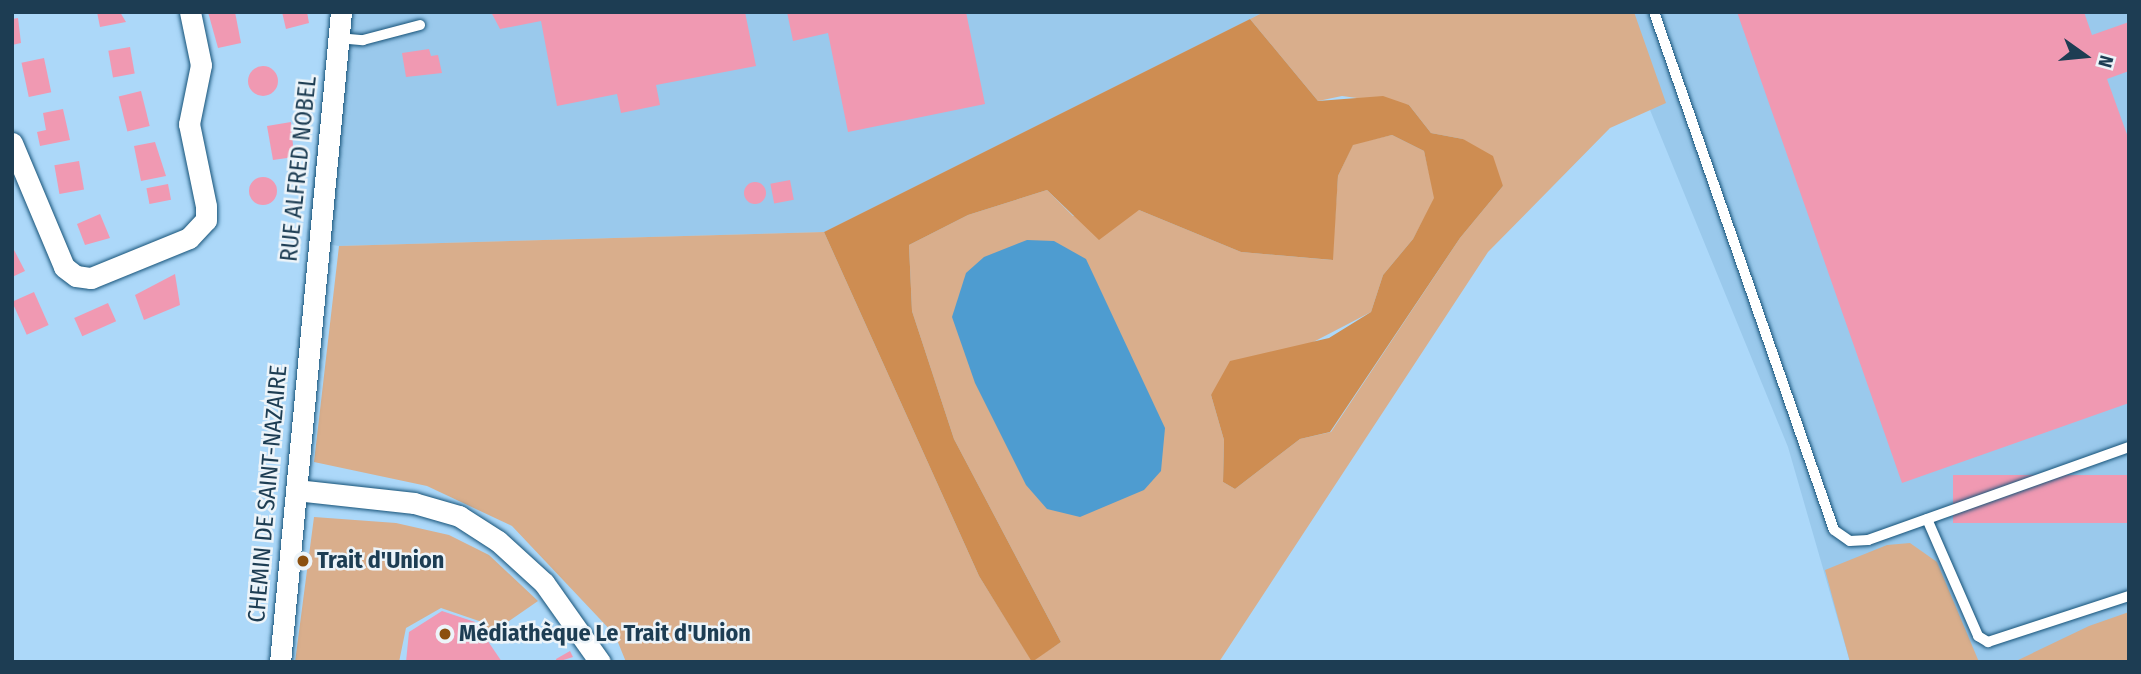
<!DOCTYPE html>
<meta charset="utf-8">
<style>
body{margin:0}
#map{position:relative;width:2141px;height:674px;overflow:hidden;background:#acd8f9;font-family:"Fira Sans Condensed",sans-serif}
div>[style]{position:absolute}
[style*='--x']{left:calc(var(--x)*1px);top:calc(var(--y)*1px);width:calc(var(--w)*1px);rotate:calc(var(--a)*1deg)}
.built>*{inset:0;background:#9ac9ec}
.green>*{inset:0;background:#d9ae8c}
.forest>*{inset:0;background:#ce8d52}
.water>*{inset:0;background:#4e9cd0}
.building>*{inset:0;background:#f099b2;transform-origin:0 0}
.round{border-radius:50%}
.roads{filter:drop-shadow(0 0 2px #155278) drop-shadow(0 0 2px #155278)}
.lane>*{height:10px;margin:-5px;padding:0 5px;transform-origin:5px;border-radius:5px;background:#fff}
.street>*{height:21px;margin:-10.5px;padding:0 10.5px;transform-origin:10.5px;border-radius:10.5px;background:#fff}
.dots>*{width:19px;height:19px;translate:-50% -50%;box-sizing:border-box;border:4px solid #edf4f9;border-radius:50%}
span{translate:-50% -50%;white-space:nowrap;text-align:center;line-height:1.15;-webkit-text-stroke:5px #edf4f9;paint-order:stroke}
.street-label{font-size:24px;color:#1d3d53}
.poi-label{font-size:24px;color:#1d3d53;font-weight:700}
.left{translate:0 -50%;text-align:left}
.frame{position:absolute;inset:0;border:14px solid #1d3d53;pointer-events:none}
.north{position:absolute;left:2050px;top:21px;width:70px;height:70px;-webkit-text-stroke:5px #edf4f9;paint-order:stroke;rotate:105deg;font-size:19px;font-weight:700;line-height:28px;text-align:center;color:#1d3d53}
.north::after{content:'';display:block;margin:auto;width:24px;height:32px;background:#1d3d53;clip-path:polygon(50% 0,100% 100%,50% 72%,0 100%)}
</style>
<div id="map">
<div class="built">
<i style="clip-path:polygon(332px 12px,1264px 12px,824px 232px,339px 246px,306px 241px)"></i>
<i style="clip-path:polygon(1586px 12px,2129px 12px,2129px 662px,1850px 662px,1788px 447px,1650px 110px)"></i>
</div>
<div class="green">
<i style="clip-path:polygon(1264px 12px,1634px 12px,1666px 103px,1610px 128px,1488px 252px,1219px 662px,626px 662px,615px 635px,512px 526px,427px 486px,314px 462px,339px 246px,824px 232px,979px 576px,1032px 661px,1061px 642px,954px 439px,912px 311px,909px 245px,968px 215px,1047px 190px,1073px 216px,1139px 210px,1241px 252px,1332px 260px,1338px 176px,1353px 144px,1392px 135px,1424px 151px,1435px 198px,1413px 239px,1383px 275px,1371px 312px,1211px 395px,1224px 440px,1223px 482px,1235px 489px,1300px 439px,1331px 432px,1460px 238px,1503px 186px,1463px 139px,1431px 133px,1409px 105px,1342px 96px,1318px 101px,1250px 19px)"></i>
<i style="clip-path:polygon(314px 517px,396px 523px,449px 535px,489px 555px,538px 601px,490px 634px,479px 621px,441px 608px,406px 628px,399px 662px,295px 662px)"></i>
<i style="clip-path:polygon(1910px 543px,1937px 562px,1979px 662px,1850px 662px,1825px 570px,1887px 545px)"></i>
<i style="clip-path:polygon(2129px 612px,2129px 662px,2014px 662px,2089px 626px)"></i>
</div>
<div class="forest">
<i style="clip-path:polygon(1250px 19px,1318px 101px,1383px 96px,1409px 105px,1431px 133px,1463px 139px,1493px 156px,1503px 186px,1460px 238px,1330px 432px,1300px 439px,1235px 489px,1223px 482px,1224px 440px,1211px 395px,1230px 361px,1329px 338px,1371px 312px,1383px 275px,1413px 239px,1434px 198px,1424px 151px,1392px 135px,1353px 145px,1338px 176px,1333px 260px,1241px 252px,1139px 210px,1099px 240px,1047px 190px,968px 215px,909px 245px,912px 311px,954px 439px,1061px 642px,1032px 662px,979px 576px,824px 232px)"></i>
</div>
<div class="water">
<i style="clip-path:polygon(1027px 240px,1054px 241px,1086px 259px,1165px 428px,1161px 471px,1144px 490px,1080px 517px,1047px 509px,1026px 485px,975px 383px,952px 317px,966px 273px,984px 257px)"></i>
</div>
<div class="building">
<i style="clip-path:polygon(97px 12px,120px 12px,126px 22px,100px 27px)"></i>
<i style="clip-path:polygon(208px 12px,235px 12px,241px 43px,218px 48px)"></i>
<i style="clip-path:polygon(282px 12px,307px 12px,309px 23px,286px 29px)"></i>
<i style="clip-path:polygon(491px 12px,745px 12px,756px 66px,656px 85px,660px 105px,621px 113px,617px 94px,557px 106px,541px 21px,500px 29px)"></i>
<i style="clip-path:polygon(787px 12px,966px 12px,985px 104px,848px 132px,828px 33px,793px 41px)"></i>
<i style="clip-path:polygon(1737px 12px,2084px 12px,2092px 35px,2129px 22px,2129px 71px,2107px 79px,2129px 140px,2129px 403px,1902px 483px)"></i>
<i style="clip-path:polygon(18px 18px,21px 43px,12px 45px,12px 19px)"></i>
<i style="left:130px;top:47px;width:27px;height:22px;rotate:80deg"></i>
<i style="clip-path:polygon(429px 49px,431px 56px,438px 55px,442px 73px,406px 77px,402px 53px)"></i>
<i style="left:44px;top:58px;width:35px;height:23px;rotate:78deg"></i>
<i class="round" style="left:248px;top:66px;width:30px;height:30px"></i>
<i style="left:141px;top:91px;width:36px;height:23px;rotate:76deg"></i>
<i style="clip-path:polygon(63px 109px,70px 140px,40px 146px,37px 132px,46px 130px,43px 113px)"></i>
<i style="clip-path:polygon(291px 122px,294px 157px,273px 160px,267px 126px)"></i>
<i style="clip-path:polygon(155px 142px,166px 176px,141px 181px,134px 146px)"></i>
<i style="left:79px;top:161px;width:29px;height:25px;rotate:80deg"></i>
<i class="round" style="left:249px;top:177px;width:28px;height:28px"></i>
<i style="left:790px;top:180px;width:20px;height:20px;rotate:79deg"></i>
<i class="round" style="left:744px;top:182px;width:22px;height:22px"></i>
<i style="left:168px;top:184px;width:16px;height:22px;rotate:79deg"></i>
<i style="clip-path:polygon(100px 214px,110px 238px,85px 245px,77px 224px)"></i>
<i style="clip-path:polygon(12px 246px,25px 271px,12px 277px)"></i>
<i style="clip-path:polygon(175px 274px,180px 305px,144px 320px,135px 295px)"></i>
<i style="left:34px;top:292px;width:36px;height:24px;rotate:66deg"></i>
<i style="left:108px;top:303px;width:20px;height:37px;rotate:66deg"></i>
<i style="left:2129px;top:475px;width:48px;height:176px;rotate:90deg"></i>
<i style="clip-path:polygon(442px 611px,475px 622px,502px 662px,406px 662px,409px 632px)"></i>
<i style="clip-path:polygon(570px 651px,573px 657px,557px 662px,556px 659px)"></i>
</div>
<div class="roads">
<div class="lane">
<i style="--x:1654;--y:12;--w:548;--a:70.84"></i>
<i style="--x:1834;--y:530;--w:19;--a:35"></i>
<i style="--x:1850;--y:541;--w:18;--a:-3"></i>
<i style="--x:1868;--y:540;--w:277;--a:-19.6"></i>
<i style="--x:338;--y:38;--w:25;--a:5"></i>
<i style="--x:363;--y:40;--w:59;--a:-14.7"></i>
<i style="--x:1927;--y:519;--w:128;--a:66.4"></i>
<i style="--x:1978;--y:636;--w:12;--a:31"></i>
<i style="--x:1988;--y:642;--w:148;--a:-18.1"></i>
</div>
<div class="street">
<i style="--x:12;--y:143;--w:134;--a:67.2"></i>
<i style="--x:64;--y:267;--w:15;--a:37"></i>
<i style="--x:76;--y:276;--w:15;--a:8"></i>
<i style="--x:91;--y:278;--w:106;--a:-22.2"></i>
<i style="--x:189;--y:238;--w:25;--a:-47"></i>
<i style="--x:206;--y:220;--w:14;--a:-90"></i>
<i style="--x:206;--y:206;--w:84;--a:-101.7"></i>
<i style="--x:189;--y:124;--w:60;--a:-78.5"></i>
<i style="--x:201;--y:65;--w:54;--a:-101.7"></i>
<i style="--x:296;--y:490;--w:119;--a:6.3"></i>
<i style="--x:414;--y:503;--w:47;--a:16.1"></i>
<i style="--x:459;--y:516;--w:46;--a:32.7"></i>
<i style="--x:498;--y:541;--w:62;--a:42.4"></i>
<i style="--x:544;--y:583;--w:97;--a:54.7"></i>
<i style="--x:280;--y:662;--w:653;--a:-84.64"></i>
</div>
</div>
<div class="dots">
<i style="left:303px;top:561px;background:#8c500f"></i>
<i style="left:445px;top:634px;background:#8c500f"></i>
</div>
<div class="street-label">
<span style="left:299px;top:169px;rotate:-84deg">RUE ALFRED NOBEL</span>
<span style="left:268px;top:494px;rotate:-85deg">CHEMIN DE SAINT-NAZAIRE</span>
</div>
<div class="poi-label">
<span class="left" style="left:317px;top:561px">Trait d'Union</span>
<span class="left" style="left:459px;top:634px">Médiathèque Le Trait d'Union</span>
</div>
<div class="frame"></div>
<div class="north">N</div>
</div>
